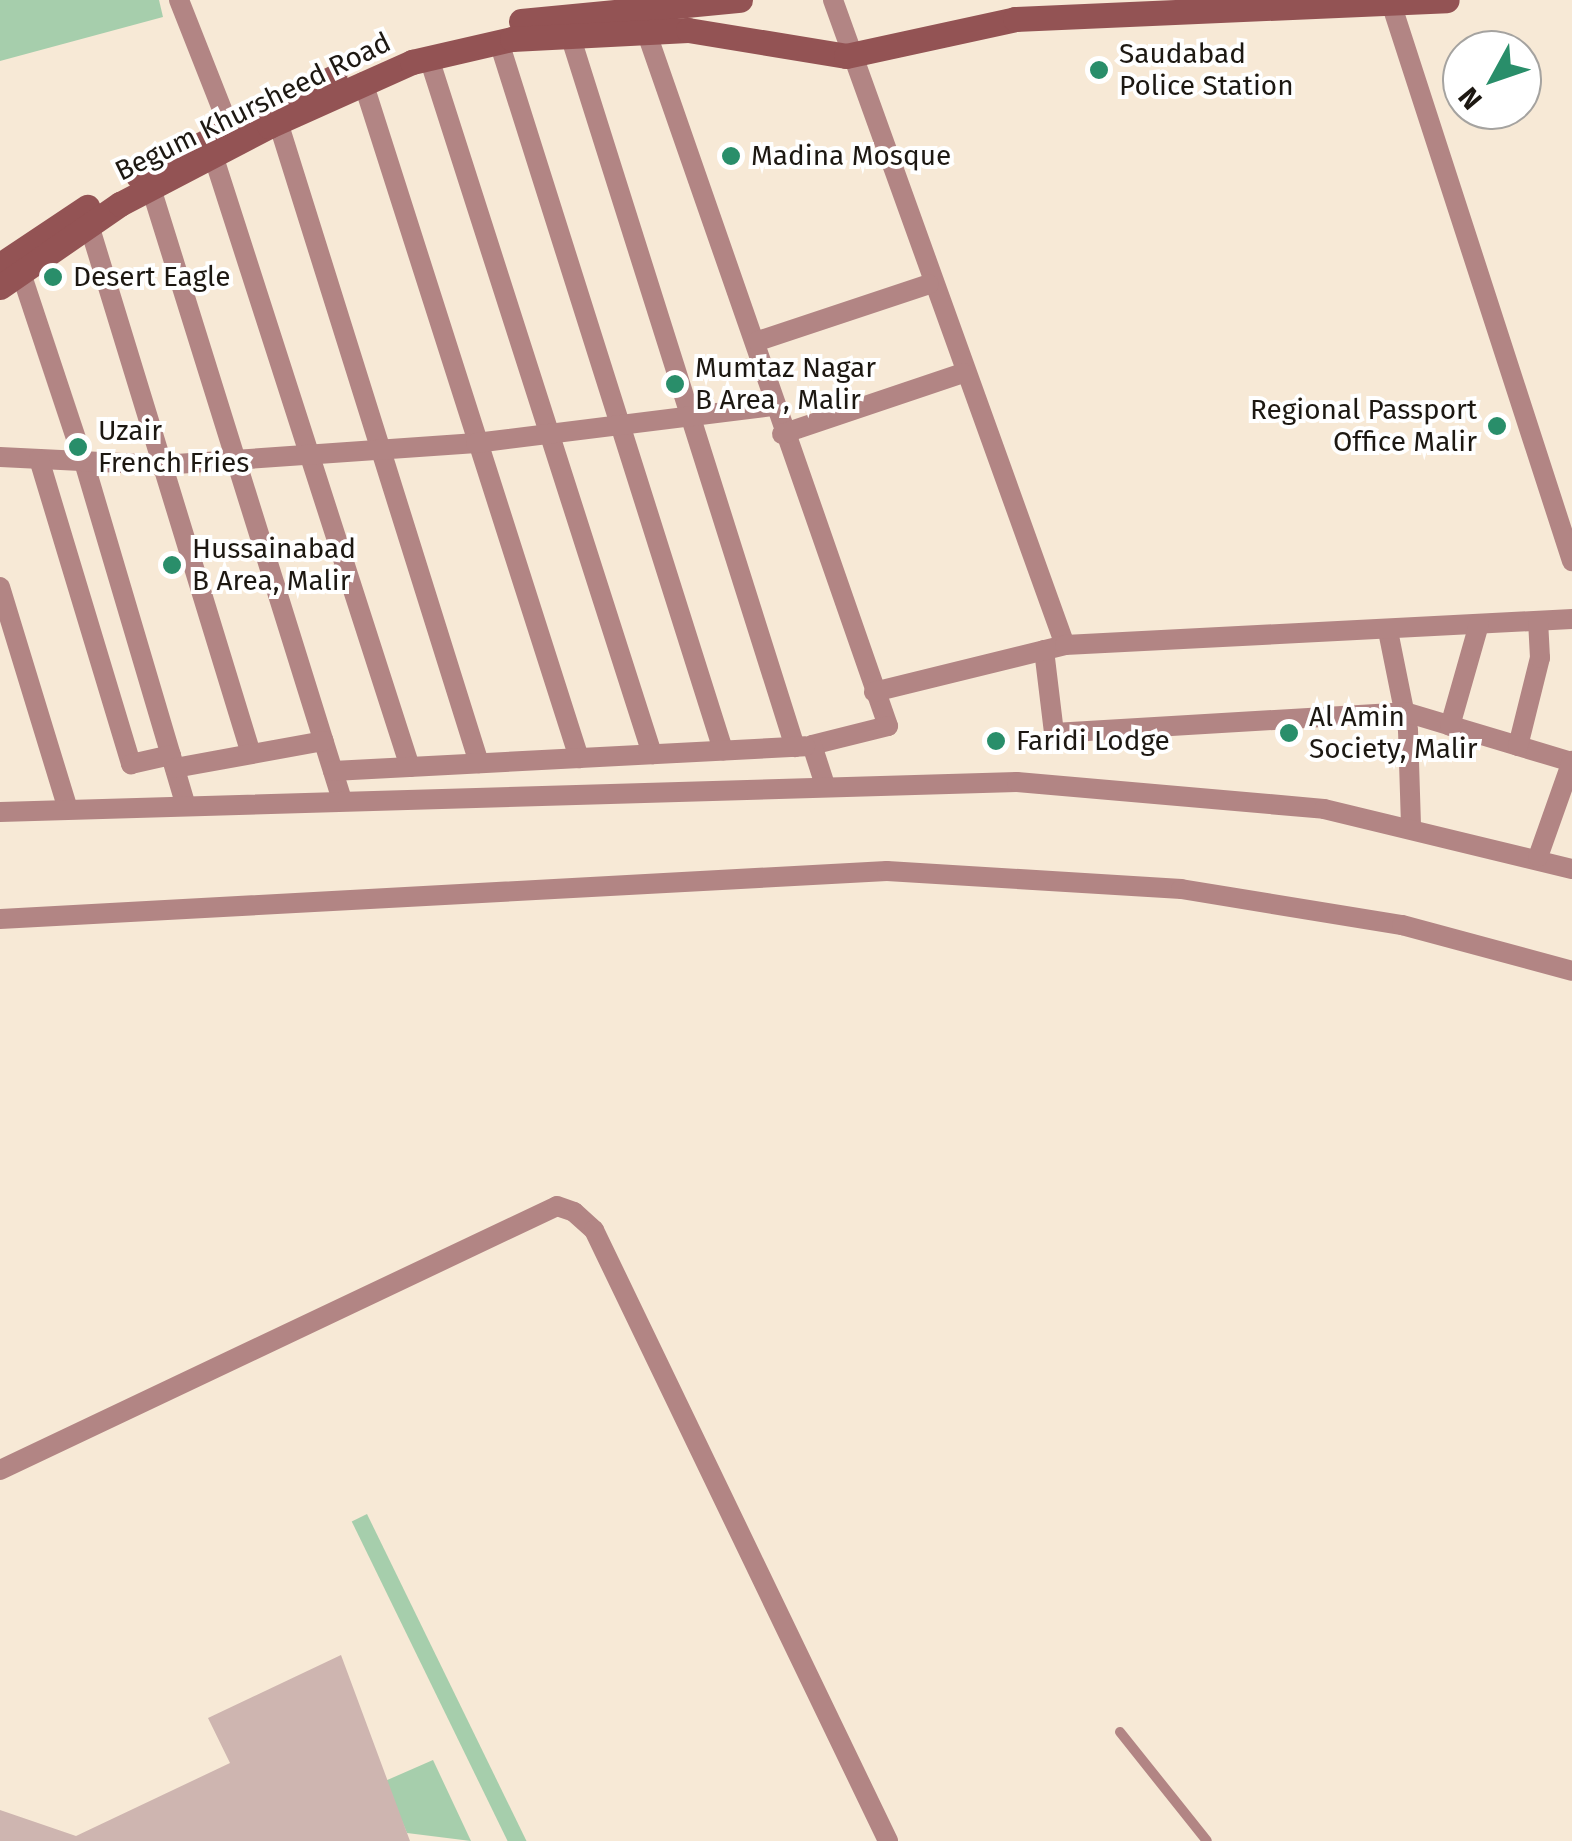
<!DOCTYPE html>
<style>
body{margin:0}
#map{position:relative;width:1572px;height:1841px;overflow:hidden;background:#f7e9d6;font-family:"Fira Sans",sans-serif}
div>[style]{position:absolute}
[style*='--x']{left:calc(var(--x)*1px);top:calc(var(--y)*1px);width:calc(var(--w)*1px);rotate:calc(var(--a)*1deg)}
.green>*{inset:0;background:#a6ceac;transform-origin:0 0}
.building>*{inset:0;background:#ceb5b0}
.service>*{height:10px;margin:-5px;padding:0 5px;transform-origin:5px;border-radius:5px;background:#b28584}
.minor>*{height:20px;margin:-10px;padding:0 10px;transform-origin:10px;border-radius:10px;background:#b28584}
.secondary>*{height:25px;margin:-12.5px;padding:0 12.5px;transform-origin:12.5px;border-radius:12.5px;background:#935354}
.dots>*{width:28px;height:28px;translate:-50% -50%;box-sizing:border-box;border:5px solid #fff;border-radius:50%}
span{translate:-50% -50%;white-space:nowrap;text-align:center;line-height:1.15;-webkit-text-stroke:8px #fff;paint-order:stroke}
.poi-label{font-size:28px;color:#1d1812}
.left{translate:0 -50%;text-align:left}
.right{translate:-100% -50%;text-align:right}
.street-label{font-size:28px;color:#1d1812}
.north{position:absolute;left:1442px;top:30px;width:100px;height:100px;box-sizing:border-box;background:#fff;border:2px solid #a5a3a0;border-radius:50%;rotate:230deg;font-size:28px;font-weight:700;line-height:40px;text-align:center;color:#1d1812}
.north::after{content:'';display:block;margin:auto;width:35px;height:45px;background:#298e6a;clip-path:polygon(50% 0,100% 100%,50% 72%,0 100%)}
</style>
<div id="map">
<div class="green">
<i style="clip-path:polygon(0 0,159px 0,163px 17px,0 61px)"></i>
<i style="left:367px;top:1514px;width:364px;height:17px;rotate:64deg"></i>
<i style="clip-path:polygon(433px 1760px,471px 1841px,407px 1833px,385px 1781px)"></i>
</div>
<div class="building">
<i style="clip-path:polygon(341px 1655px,410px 1841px,0 1841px,0 1810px,76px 1836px,230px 1763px,208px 1718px)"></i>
</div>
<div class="service">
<i style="--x:1120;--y:1732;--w:139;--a:51.4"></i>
</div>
<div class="minor">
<i style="--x:179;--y:0;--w:153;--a:68.5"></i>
<i style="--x:833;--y:0;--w:685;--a:70.22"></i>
<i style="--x:1390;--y:0;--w:590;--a:72.03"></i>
<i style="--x:646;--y:31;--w:736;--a:70.8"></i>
<i style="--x:888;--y:726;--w:78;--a:166"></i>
<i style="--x:812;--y:745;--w:39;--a:72"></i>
<i style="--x:569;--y:32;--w:750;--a:72.46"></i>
<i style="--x:499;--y:42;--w:743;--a:72.44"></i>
<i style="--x:429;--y:58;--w:731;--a:72.23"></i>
<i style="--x:363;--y:82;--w:710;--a:72.28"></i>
<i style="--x:278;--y:122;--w:672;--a:72.59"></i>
<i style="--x:213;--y:155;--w:643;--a:72.16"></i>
<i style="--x:151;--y:188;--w:638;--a:72.67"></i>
<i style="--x:89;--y:225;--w:553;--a:72.97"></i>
<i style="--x:8;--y:265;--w:15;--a:32"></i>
<i style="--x:21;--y:273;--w:199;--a:71.6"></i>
<i style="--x:84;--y:462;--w:355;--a:73.5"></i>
<i style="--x:758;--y:341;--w:180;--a:-18.4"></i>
<i style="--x:782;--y:434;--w:191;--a:-18.6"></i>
<i style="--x:0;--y:457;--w:162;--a:2.8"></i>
<i style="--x:162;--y:465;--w:315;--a:-4"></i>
<i style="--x:476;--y:443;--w:298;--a:-7.1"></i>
<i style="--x:39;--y:459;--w:319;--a:73.2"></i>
<i style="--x:131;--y:764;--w:41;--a:-12.7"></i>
<i style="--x:0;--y:587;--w:229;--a:73"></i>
<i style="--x:1388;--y:631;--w:101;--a:78.6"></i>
<i style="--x:1408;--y:730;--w:95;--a:88.2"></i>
<i style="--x:1044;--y:650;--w:84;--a:83.1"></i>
<i style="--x:1054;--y:733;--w:352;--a:-3.4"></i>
<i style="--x:1405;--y:712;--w:174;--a:16.7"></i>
<i style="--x:874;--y:692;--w:197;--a:-13.8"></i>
<i style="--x:1065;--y:645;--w:508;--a:-2.94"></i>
<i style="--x:1450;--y:726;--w:106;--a:-74.1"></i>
<i style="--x:1518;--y:746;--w:91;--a:-76"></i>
<i style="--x:1540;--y:658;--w:37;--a:-93"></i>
<i style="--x:175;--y:768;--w:151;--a:-10.3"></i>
<i style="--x:333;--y:771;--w:473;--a:-3"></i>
<i style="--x:0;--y:812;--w:1017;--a:-1.69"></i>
<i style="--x:1017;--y:782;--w:308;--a:5"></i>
<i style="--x:1324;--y:809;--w:255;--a:13.6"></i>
<i style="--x:1538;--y:857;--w:102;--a:-70.5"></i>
<i style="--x:0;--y:919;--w:888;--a:-3.1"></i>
<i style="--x:887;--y:871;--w:295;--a:3.5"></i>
<i style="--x:1181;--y:889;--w:224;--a:9.3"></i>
<i style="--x:1402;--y:925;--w:176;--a:15.1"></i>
<i style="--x:0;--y:1470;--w:616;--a:-25.36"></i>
<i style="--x:557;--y:1206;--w:18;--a:19"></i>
<i style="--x:574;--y:1212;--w:27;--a:42"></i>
<i style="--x:594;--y:1230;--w:678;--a:64.3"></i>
</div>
<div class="secondary">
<i style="--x:521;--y:21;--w:220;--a:-5.5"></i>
<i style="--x:138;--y:176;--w:220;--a:-26.8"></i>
<i style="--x:0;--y:265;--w:105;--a:-33.7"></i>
<i style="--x:0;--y:287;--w:146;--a:-34.7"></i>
<i style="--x:120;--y:204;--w:168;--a:-27.6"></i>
<i style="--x:269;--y:126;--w:157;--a:-24.1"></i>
<i style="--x:412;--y:62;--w:103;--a:-13"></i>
<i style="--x:512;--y:39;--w:176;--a:-2.9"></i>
<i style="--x:688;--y:30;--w:160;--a:9.3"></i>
<i style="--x:846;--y:56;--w:173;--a:-12.3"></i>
<i style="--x:1015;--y:19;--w:432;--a:-2.5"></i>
</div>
<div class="dots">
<i style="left:1099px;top:70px;background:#298e6a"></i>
<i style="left:731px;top:156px;background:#298e6a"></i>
<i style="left:53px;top:277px;background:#298e6a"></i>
<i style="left:675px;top:384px;background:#298e6a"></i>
<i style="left:1497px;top:426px;background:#298e6a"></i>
<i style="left:78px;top:447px;background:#298e6a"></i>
<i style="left:172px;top:565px;background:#298e6a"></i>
<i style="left:1289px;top:733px;background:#298e6a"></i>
<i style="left:996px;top:741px;background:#298e6a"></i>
</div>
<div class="poi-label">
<span class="left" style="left:1119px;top:70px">Saudabad<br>Police Station</span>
<span class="left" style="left:751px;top:156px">Madina Mosque</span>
<span class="left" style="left:73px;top:277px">Desert Eagle</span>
<span class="left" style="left:695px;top:384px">Mumtaz Nagar<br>B Area , Malir</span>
<span class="right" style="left:1477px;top:426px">Regional Passport<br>Office Malir</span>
<span class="left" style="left:98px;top:447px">Uzair<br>French Fries</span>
<span class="left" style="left:192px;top:565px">Hussainabad<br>B Area, Malir</span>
<span class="left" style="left:1309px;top:733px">Al Amin<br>Society, Malir</span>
<span class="left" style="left:1016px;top:741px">Faridi Lodge</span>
</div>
<div class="street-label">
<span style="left:253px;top:107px;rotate:-26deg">Begum Khursheed Road</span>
</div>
<div class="north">N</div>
</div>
